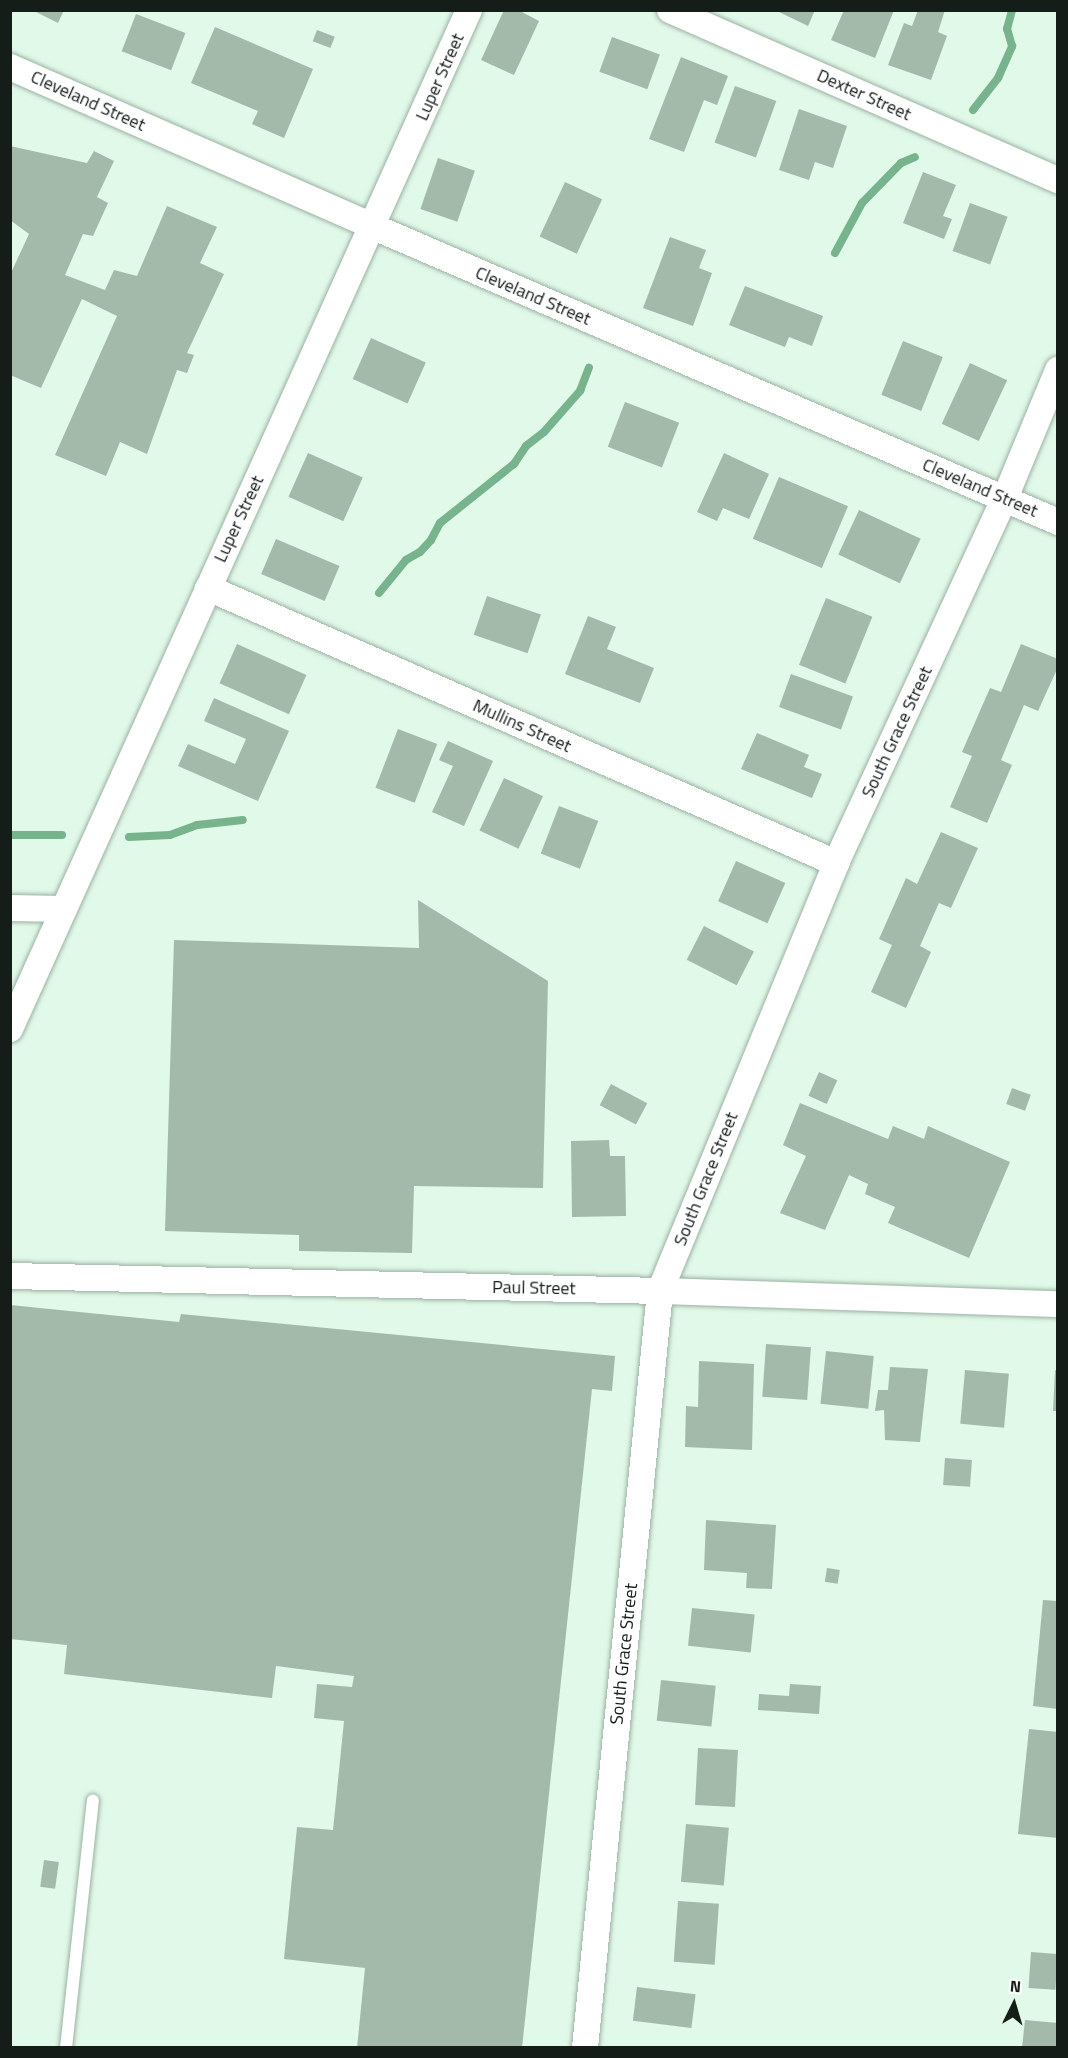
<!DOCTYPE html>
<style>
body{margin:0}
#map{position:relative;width:1068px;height:2058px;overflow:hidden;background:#e1f9e8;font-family:"Titillium Web",sans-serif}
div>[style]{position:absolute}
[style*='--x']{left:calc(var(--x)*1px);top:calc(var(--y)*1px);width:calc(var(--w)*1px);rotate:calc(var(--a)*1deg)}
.stream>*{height:8px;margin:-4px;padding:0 4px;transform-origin:4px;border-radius:4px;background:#77b38c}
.building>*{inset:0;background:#a3b9aa;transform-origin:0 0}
.roads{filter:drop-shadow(0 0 2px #9bb1a2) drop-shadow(0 0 2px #9bb1a2)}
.lane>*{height:12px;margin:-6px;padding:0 6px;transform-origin:6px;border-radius:6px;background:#fff}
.street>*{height:26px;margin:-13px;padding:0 13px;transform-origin:13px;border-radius:13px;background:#fff}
span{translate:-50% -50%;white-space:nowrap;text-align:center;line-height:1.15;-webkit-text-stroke:4.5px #fff;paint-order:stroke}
.street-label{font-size:18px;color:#151d18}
.frame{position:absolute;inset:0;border:12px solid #151d18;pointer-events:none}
.north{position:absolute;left:984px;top:1974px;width:60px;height:60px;-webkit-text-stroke:4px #fff;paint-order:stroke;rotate:5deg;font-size:16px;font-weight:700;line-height:24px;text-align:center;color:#151d18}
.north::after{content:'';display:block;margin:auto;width:21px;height:27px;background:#151d18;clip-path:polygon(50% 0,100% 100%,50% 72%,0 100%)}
</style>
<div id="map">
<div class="stream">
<i style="--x:973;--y:110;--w:41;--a:-52"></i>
<i style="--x:998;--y:78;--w:35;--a:-66"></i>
<i style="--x:1012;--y:46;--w:18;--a:-106"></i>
<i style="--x:1007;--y:29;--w:20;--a:-75"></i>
<i style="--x:835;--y:253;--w:57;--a:-61.6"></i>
<i style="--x:862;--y:203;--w:56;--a:-45.7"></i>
<i style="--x:901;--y:163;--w:15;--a:-23"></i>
<i style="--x:379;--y:593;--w:43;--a:-50.7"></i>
<i style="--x:406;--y:560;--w:16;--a:-30"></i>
<i style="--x:420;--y:552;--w:16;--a:-47"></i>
<i style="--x:431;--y:540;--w:19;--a:-62"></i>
<i style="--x:440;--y:523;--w:95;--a:-38.6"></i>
<i style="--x:514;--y:464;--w:22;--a:-56"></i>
<i style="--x:526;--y:446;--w:23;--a:-38"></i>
<i style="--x:544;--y:432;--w:55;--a:-48.7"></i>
<i style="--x:580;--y:391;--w:25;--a:-69"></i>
<i style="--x:10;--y:835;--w:52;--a:0"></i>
<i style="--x:129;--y:837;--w:41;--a:-2.8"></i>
<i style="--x:170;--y:835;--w:29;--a:-20"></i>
<i style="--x:197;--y:825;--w:46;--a:-6.2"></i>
</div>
<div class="building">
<i style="clip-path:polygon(32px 10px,64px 10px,58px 23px)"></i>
<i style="clip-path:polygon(504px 10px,518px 10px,539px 21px,514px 75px,481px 60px)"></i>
<i style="clip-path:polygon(775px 10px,815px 10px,808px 26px)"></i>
<i style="clip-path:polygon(844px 10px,894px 10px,875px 58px,831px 40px)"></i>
<i style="clip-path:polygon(918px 10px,945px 10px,938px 32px,947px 36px,931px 80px,888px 65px,904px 23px,912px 26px)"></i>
<i style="left:136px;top:14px;width:53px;height:40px;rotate:21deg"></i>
<i style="clip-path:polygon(215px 27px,313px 69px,284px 138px,252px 124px,258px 111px,191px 83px)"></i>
<i style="left:317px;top:30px;width:19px;height:12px;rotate:21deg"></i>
<i style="left:612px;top:37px;width:51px;height:37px;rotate:20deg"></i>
<i style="clip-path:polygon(681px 57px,728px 76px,717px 105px,704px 100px,684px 152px,649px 139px)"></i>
<i style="left:735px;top:86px;width:44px;height:60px;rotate:20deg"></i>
<i style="clip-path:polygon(799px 109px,847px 126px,833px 168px,815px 162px,809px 180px,779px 170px)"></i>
<i style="clip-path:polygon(10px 146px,87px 163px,94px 151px,114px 161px,97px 197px,108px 203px,93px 236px,83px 234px,65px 275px,105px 290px,114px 270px,137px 276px,167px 206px,217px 227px,200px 263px,224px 274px,187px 353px,194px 355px,187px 373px,177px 370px,147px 454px,120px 442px,106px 476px,55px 455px,117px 316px,82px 299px,41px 388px,10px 375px,10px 275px,29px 234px,10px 220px)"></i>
<i style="left:438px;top:158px;width:39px;height:54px;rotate:19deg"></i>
<i style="clip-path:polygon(923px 172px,956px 185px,943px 216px,952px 219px,944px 239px,903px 223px)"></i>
<i style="left:565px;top:182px;width:41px;height:60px;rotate:25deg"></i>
<i style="left:970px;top:203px;width:40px;height:51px;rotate:20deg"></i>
<i style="clip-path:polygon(670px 237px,706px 250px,699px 268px,712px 273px,693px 326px,643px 308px)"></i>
<i style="clip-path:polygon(745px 286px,823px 316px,812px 346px,789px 337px,785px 347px,729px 325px)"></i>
<i style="left:371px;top:338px;width:60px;height:45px;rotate:24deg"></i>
<i style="left:903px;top:341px;width:43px;height:58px;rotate:22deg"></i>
<i style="left:970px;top:363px;width:41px;height:67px;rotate:25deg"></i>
<i style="left:625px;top:402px;width:58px;height:48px;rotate:21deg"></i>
<i style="left:308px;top:453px;width:60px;height:48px;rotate:24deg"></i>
<i style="clip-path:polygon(724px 453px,769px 474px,749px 519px,723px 508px,717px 521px,697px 512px)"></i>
<i style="left:779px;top:477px;width:75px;height:67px;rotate:23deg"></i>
<i style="left:859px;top:510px;width:68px;height:49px;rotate:25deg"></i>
<i style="left:276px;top:539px;width:69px;height:38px;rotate:23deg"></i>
<i style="left:487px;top:596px;width:57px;height:41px;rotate:19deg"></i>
<i style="left:826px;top:598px;width:50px;height:72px;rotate:22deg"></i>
<i style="clip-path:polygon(588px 616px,616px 627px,607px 649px,654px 668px,640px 703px,565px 674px)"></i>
<i style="left:237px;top:644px;width:76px;height:43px;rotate:24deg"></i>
<i style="clip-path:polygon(1021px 644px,1058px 659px,1058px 667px,1038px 711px,1024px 705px,1001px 760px,1012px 765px,987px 823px,950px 807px,972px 756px,962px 752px,990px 688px,1001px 692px)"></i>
<i style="left:791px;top:674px;width:66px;height:35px;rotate:20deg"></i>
<i style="clip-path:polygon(214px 698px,289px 731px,258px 801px,178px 766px,188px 744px,235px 764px,246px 739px,204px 721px)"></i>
<i style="left:398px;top:729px;width:42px;height:63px;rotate:21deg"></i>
<i style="clip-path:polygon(757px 733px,809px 755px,804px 767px,822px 774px,812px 798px,741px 769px)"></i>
<i style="clip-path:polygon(448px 741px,493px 761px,464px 826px,432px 812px,453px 766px,439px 760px)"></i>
<i style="left:504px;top:778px;width:43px;height:58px;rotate:25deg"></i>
<i style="left:559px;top:806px;width:42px;height:51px;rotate:21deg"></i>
<i style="clip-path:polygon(941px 832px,978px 848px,951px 908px,939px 903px,920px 946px,931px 952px,906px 1008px,871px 992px,892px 945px,879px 939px,906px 878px,917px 884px)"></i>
<i style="left:736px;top:861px;width:54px;height:44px;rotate:24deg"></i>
<i style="clip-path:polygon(418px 900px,548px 981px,543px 1188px,414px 1186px,412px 1253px,299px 1251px,299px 1235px,165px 1231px,174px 940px,419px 948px)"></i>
<i style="left:704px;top:926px;width:56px;height:38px;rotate:27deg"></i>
<i style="left:819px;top:1072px;width:20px;height:26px;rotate:24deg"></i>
<i style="left:611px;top:1084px;width:41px;height:24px;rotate:28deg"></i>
<i style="left:1012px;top:1088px;width:20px;height:17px;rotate:20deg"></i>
<i style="clip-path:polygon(800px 1103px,888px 1139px,893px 1126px,924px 1139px,928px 1126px,1010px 1162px,969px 1258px,888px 1223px,895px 1207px,865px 1194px,868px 1184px,849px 1175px,825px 1230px,780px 1213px,806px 1156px,783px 1145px)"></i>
<i style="clip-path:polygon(609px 1140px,610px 1156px,625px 1156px,626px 1216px,572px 1217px,571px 1141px)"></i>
<i style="clip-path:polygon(10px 1305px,179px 1322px,181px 1314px,615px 1356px,612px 1391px,592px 1389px,522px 2048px,357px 2048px,365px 1968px,284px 1959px,297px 1827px,333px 1830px,344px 1721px,314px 1718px,317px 1684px,352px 1687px,354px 1676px,276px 1666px,272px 1698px,64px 1674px,67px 1645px,10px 1639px)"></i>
<i style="left:766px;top:1344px;width:45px;height:53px;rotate:4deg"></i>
<i style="left:826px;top:1351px;width:48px;height:53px;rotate:6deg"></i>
<i style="clip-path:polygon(699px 1361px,754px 1364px,752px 1450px,685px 1447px,686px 1406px,698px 1407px)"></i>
<i style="clip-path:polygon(890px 1367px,928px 1369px,920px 1442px,885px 1440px,884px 1410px,875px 1411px,878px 1390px,888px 1390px)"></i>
<i style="left:965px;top:1370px;width:44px;height:54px;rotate:5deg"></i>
<i style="clip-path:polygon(1055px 1370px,1058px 1371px,1058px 1411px,1053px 1411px)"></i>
<i style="left:945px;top:1458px;width:27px;height:27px;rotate:4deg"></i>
<i style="clip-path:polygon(706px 1520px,776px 1525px,772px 1589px,746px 1588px,747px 1573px,704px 1570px)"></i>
<i style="left:827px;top:1568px;width:13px;height:14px;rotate:9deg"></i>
<i style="clip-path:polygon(1043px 1600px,1058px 1601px,1058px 1709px,1033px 1706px)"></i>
<i style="left:692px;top:1608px;width:63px;height:38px;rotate:6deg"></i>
<i style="left:661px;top:1680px;width:55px;height:41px;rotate:6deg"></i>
<i style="clip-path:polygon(790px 1684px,821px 1686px,819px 1714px,758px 1710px,759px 1694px,789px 1696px)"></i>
<i style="clip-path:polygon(1029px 1729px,1058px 1732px,1058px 1838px,1018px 1834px)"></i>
<i style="left:698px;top:1748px;width:40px;height:57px;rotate:3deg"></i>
<i style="left:686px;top:1824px;width:43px;height:58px;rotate:5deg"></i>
<i style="left:44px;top:1860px;width:15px;height:27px;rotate:8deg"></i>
<i style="left:678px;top:1901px;width:41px;height:61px;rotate:4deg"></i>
<i style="left:1031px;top:1952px;width:27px;height:36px;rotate:4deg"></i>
<i style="left:637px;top:1987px;width:59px;height:34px;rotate:7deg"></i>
<i style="clip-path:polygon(1025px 2020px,1058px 2023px,1058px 2048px,1022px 2048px)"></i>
</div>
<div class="roads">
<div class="lane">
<i style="--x:66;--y:2048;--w:249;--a:-83.8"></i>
</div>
<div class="street">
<i style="--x:670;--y:10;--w:424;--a:23.7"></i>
<i style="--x:10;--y:67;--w:398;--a:23.7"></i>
<i style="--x:374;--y:227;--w:745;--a:23.33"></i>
<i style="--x:208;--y:588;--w:686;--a:23.65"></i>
<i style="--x:10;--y:908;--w:54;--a:1.1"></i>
<i style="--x:10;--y:1029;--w:1118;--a:-65.75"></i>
<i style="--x:10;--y:1276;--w:650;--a:1.32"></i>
<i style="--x:660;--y:1291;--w:398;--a:1.9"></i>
<i style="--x:585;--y:2048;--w:761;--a:-84.34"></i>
<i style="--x:660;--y:1291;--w:463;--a:-67.6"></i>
<i style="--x:836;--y:863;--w:402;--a:-65.2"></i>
<i style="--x:1005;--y:498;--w:139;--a:-67.5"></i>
</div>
</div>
<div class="street-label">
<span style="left:440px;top:77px;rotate:-66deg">Luper Street</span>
<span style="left:864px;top:95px;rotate:24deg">Dexter Street</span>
<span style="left:88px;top:101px;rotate:24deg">Cleveland Street</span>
<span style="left:533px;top:296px;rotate:23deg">Cleveland Street</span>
<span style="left:980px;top:488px;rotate:23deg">Cleveland Street</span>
<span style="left:239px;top:519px;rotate:-65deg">Luper Street</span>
<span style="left:522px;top:726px;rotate:24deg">Mullins Street</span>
<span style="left:897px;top:732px;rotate:-65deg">South Grace Street</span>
<span style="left:706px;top:1179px;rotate:-68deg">South Grace Street</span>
<span style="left:534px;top:1288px;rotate:1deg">Paul Street</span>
<span style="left:624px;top:1654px;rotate:-84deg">South Grace Street</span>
</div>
<div class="frame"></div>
<div class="north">N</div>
</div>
